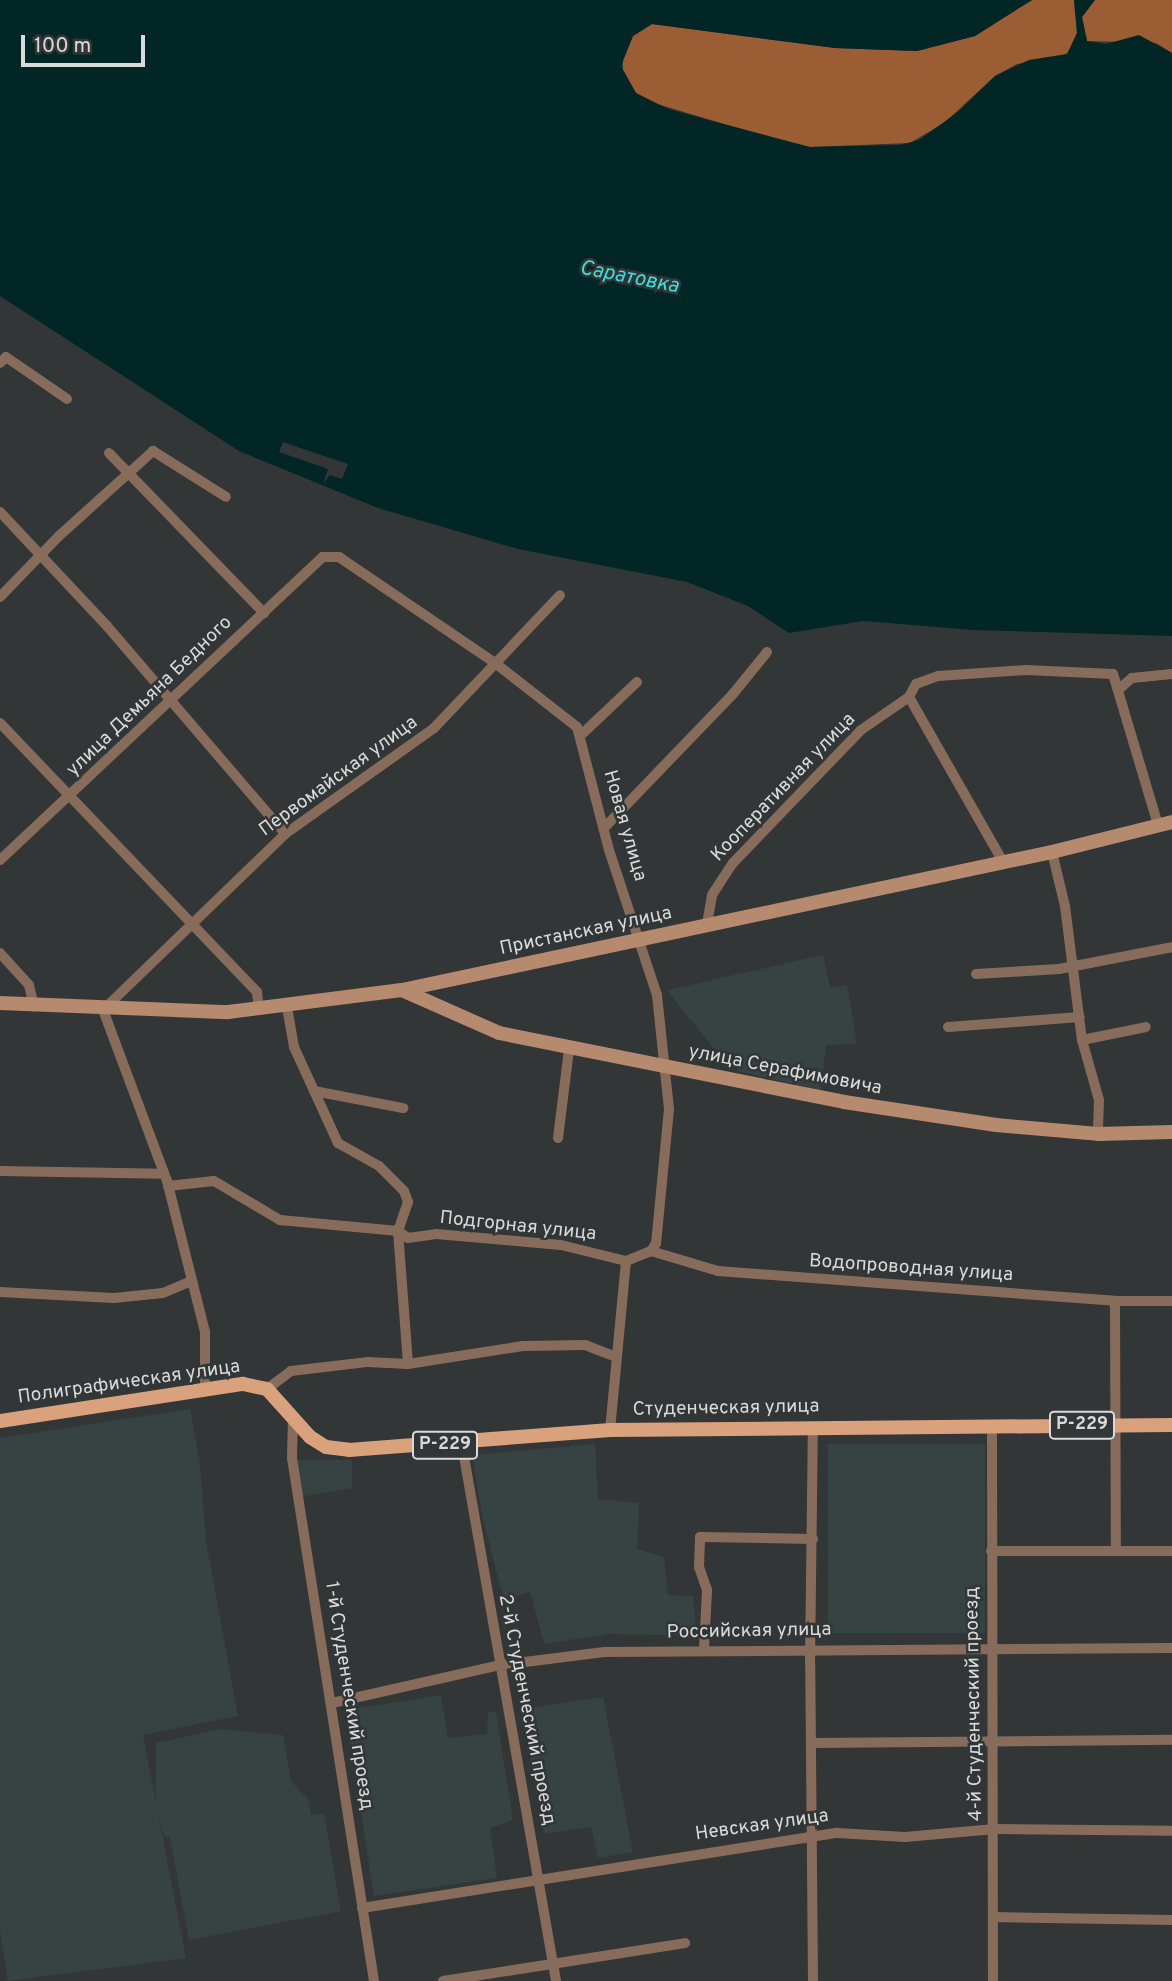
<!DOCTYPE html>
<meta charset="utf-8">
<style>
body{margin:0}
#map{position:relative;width:1172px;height:1981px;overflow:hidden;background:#323636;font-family:Overpass,sans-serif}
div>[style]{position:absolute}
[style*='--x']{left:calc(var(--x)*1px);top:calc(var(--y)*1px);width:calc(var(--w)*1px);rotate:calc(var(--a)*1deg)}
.built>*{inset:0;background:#374242;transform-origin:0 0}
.forest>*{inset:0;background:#9b5d34}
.water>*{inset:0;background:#022525}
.pier>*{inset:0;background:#323636}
.street>*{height:10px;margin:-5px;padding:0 5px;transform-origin:5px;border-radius:5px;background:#886c5b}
.secondary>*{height:14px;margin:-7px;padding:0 7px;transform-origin:7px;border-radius:7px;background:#b68a6f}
.primary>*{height:14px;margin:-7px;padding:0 7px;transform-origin:7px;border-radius:7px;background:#daa17d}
span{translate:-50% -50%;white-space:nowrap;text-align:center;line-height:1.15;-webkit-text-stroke:5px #323636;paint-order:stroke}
.shield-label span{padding:2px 5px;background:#323636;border:2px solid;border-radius:5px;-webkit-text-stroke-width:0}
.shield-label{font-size:18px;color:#d9dbdb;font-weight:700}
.street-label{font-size:19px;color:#d9dbdb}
.water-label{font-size:21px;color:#3ddfe0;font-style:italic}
.scale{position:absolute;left:21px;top:35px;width:124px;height:32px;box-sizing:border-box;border:4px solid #d9dbdb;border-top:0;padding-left:9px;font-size:21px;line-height:24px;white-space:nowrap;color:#d9dbdb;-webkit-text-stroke:5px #323636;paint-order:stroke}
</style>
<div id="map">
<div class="built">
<i style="clip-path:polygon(823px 955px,830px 987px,847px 985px,857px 1044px,826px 1045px,821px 1090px,740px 1072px,734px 1066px,730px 1069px,667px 990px)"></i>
<i style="clip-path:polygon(190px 1409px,200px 1463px,206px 1541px,238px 1716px,143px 1735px,186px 1958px,8px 1981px,0 1930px,0 1438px)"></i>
<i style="clip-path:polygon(595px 1444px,598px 1499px,639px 1503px,637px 1549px,664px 1557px,668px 1595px,693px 1596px,697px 1636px,608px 1634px,544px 1644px,530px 1591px,504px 1601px,482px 1515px,472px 1455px)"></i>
<i style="left:828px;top:1444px;width:157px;height:189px"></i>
<i style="clip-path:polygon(295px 1460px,352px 1460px,352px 1488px,300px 1497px)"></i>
<i style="clip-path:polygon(441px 1695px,448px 1738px,487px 1734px,488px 1712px,496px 1711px,513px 1820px,490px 1828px,497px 1878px,374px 1896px,345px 1710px)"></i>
<i style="clip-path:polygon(603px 1697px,633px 1852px,598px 1858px,591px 1827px,544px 1834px,521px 1709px)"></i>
<i style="clip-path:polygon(220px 1729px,283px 1735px,291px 1781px,308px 1799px,311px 1815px,324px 1813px,341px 1911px,189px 1940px,170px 1838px,164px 1836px,156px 1805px,156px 1743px)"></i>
</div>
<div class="forest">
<i style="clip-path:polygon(1032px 0,1074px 0,1077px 33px,1072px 50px,1061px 57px,1017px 64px,995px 76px,944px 123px,910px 143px,810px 147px,776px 140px,651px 102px,636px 93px,623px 74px,623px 57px,633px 36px,652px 24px,835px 48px,917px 51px,975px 36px)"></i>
<i style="clip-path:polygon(1095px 0,1172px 0,1172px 53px,1156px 43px,1087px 41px,1082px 17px)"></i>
</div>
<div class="water">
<i style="clip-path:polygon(0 0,1032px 0,975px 36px,917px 51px,835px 48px,652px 24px,633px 36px,621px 66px,636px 93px,668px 109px,810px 147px,900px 145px,919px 140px,958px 112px,995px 76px,1029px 60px,1067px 54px,1077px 33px,1074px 0,1095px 0,1082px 17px,1087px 41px,1106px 44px,1139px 35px,1172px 53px,1172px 636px,974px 630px,863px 621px,789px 633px,748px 606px,687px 582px,518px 549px,378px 508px,239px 451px,0 296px)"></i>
</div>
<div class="pier">
<i style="clip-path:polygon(283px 442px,348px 464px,342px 479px,330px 475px,323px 484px,328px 469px,279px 452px)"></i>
</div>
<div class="street">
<i style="--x:0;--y:363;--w:8;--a:-45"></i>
<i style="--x:6;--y:357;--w:74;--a:34.5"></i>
<i style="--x:109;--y:453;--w:223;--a:45.9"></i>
<i style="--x:0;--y:512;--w:156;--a:46.8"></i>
<i style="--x:107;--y:626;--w:274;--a:49.4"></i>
<i style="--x:0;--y:597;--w:85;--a:-46"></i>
<i style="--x:59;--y:536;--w:127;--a:-42.1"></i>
<i style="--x:153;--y:451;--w:86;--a:32.2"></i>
<i style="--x:1118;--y:690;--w:18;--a:-41"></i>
<i style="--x:1132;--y:678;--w:40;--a:-5.7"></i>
<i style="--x:909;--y:697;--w:190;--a:60.3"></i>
<i style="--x:0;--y:723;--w:372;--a:46.3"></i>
<i style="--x:257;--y:992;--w:18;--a:84"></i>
<i style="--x:581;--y:735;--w:77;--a:-43.4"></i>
<i style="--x:605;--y:827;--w:185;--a:-46.1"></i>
<i style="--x:733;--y:694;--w:54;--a:-51"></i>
<i style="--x:1052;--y:852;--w:56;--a:76.5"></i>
<i style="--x:1065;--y:906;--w:135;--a:82.8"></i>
<i style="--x:1082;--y:1040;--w:62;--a:74.2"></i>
<i style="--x:1099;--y:1100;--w:34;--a:92"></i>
<i style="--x:0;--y:860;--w:443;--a:-43.2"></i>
<i style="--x:323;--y:557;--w:16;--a:0"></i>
<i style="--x:339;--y:557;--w:189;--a:34.2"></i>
<i style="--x:495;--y:663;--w:104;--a:38"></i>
<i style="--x:577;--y:727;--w:127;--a:75.4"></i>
<i style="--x:609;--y:850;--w:153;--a:71.7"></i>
<i style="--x:657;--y:995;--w:115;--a:84"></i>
<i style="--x:669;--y:1109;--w:135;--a:95.5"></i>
<i style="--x:656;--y:1243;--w:9;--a:122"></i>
<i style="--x:651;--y:1251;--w:27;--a:158"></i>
<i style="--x:626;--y:1261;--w:170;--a:95.4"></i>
<i style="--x:707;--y:924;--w:29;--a:-80"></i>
<i style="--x:712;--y:895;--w:38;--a:-57"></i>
<i style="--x:733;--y:863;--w:185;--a:-46.1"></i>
<i style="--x:861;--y:730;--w:58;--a:-34.5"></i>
<i style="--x:909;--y:697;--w:15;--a:-62"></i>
<i style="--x:916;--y:684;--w:23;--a:-20"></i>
<i style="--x:938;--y:676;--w:88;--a:-3.9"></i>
<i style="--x:1026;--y:670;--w:87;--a:2.6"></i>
<i style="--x:1113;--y:674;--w:158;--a:73.4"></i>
<i style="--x:0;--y:953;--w:43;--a:47.8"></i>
<i style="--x:29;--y:985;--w:22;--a:77"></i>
<i style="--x:976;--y:974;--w:83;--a:-3.4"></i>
<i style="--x:1059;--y:969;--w:115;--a:-11"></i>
<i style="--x:287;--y:1007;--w:41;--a:80.1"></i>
<i style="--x:294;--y:1047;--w:106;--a:65.4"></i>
<i style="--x:338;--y:1143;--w:47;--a:29.3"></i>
<i style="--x:379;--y:1166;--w:35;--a:45"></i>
<i style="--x:404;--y:1191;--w:12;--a:70"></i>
<i style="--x:408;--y:1202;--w:31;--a:109"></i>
<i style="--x:398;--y:1231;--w:133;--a:85.7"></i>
<i style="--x:948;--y:1027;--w:132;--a:-4.3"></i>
<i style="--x:1082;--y:1040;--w:65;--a:-11.5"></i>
<i style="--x:314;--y:1091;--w:91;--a:10.8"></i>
<i style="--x:558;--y:1138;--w:89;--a:-82.9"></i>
<i style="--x:0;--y:1171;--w:164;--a:1"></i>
<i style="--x:168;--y:1186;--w:46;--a:-6.2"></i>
<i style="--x:214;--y:1181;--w:77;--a:30.6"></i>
<i style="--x:280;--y:1220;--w:119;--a:5.3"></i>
<i style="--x:398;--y:1231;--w:12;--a:35"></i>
<i style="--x:408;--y:1238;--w:28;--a:-8"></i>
<i style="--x:436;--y:1234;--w:125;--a:5"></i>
<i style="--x:561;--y:1245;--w:67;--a:13.8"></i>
<i style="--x:651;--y:1251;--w:70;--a:16.6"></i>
<i style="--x:718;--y:1271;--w:398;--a:4.3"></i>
<i style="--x:1115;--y:1301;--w:57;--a:0"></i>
<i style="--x:0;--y:1292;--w:114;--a:3"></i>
<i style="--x:114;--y:1298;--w:49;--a:-5.8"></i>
<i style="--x:163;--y:1293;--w:28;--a:-23"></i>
<i style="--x:1115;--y:1301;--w:250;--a:89.8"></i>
<i style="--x:267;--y:1389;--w:30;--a:-37"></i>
<i style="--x:291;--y:1371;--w:78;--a:-6.7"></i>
<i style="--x:368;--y:1362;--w:40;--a:2.9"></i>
<i style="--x:408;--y:1364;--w:116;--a:-8.9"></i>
<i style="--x:523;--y:1346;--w:62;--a:-0.9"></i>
<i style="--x:585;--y:1345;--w:31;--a:21"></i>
<i style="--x:205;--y:1390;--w:58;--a:-90"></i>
<i style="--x:205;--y:1332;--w:156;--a:-104.1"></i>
<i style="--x:167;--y:1181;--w:183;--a:-110.5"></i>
<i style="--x:103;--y:1010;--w:253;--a:-44"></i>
<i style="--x:285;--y:834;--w:183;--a:-35.4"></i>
<i style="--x:434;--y:728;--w:183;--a:-46.5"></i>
<i style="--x:293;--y:1417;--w:41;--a:91.4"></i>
<i style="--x:292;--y:1458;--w:529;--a:81.09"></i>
<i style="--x:992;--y:1426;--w:555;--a:89.9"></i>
<i style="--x:462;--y:1445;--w:544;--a:80.05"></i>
<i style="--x:991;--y:1551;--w:181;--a:0"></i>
<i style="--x:704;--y:1650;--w:60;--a:-87.1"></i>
<i style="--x:707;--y:1590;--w:24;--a:-109"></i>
<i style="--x:699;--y:1567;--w:30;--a:-88"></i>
<i style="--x:700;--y:1537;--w:113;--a:1"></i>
<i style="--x:332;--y:1703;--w:173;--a:-12.7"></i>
<i style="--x:501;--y:1665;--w:104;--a:-7.2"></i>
<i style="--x:604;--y:1652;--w:568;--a:-0.4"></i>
<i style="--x:812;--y:1743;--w:360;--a:-0.5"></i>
<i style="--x:362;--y:1908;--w:481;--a:-9"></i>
<i style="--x:837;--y:1833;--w:68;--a:3.4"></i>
<i style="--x:905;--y:1837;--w:90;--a:-5.1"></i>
<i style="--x:995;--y:1829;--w:177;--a:0.6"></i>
<i style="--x:994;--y:1917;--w:178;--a:1"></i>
<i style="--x:443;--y:1981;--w:245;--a:-8.9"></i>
<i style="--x:813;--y:1981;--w:318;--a:-90.5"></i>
<i style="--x:810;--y:1663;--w:236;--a:-89.3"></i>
</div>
<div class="secondary">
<i style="--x:402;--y:990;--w:106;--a:23.9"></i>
<i style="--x:499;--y:1033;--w:352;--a:11.3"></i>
<i style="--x:844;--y:1102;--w:154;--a:8.6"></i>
<i style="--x:996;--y:1125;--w:102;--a:5"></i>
<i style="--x:1098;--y:1134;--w:74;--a:-1.5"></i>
<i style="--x:0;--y:1003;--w:228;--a:2.3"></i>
<i style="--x:228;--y:1012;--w:175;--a:-7.2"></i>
<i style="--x:402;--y:990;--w:664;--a:-11.99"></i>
<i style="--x:1052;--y:852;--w:124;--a:-14"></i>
</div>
<div class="primary">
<i style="--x:0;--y:1421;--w:246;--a:-8.7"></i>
<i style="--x:243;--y:1384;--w:25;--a:12"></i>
<i style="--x:267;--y:1389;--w:64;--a:48.1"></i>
<i style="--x:310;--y:1437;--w:19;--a:32"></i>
<i style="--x:326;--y:1447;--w:23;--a:7"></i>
<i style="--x:349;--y:1450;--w:262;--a:-4.4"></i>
<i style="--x:610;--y:1430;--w:562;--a:-0.51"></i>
</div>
<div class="shield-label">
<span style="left:1082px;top:1425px">Р-229</span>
<span style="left:445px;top:1445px">Р-229</span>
</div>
<div class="street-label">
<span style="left:150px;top:697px;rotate:-44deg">улица Демьяна Бедного</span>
<span style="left:339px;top:777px;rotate:-36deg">Первомайская улица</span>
<span style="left:784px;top:788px;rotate:-46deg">Кооперативная улица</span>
<span style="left:624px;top:826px;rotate:74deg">Новая улица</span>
<span style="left:586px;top:932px;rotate:-12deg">Пристанская улица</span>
<span style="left:785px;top:1071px;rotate:11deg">улица Серафимовича</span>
<span style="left:518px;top:1227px;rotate:6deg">Подгорная улица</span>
<span style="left:911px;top:1269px;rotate:4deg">Водопроводная улица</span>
<span style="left:129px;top:1383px;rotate:-8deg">Полиграфическая улица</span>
<span style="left:726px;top:1409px;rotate:-1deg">Студенческая улица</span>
<span style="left:749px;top:1632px;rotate:-1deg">Российская улица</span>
<span style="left:348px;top:1696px;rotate:81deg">1-й Студенческий проезд</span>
<span style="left:975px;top:1704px;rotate:-91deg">4-й Студенческий проезд</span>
<span style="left:526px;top:1710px;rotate:79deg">2-й Студенческий проезд</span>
<span style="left:762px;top:1826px;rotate:-8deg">Невская улица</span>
</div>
<div class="water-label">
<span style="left:629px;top:278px;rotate:11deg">Саратовка</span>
</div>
<div class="scale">100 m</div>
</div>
